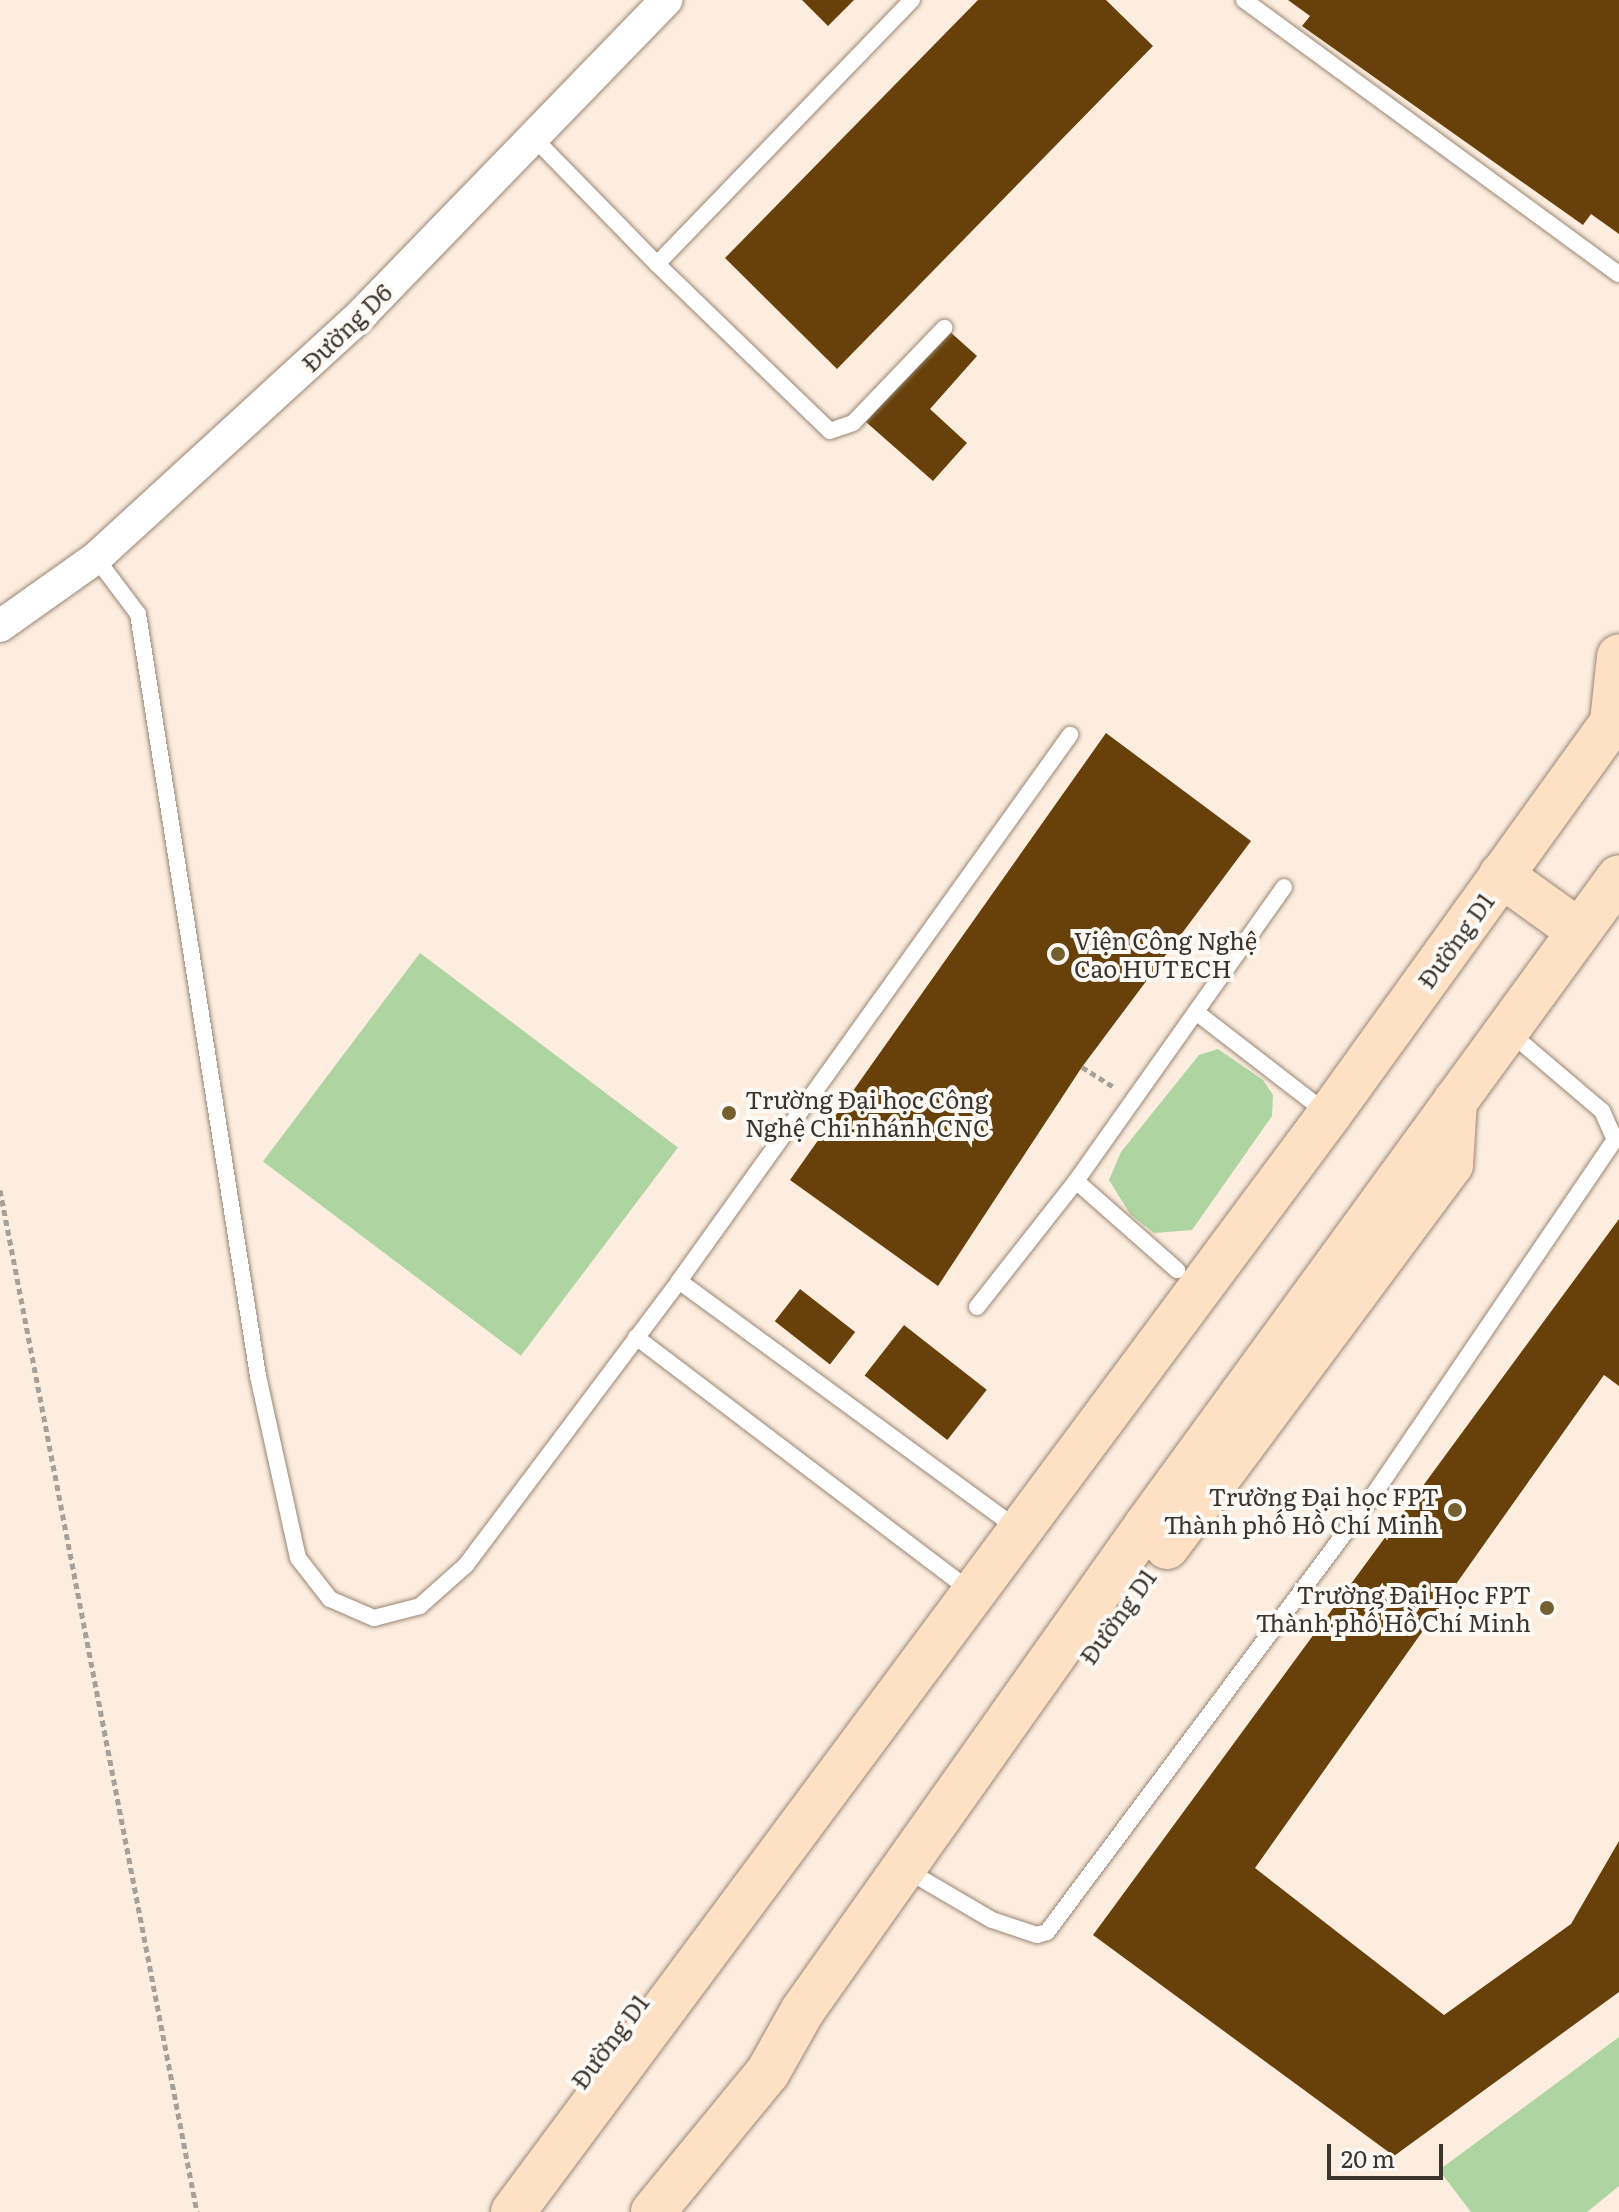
<!DOCTYPE html>
<meta charset="utf-8">
<style>
body{margin:0}
#map{position:relative;width:1619px;height:2212px;overflow:hidden;background:#fdf9f5;font-family:Literata,serif}
div>[style]{position:absolute}
[style*='--x']{left:calc(var(--x)*1px);top:calc(var(--y)*1px);width:calc(var(--w)*1px);rotate:calc(var(--a)*1deg)}
.built>*{inset:0;background:#fdedde;transform-origin:0 0}
.green>*{inset:0;background:#aed4a2;transform-origin:0 0}
.building>*{inset:0;background:#674109;transform-origin:0 0}
.path>*{height:5px;margin-top:-2.5px;transform-origin:0;background:repeating-linear-gradient(90deg,#a5a09a 0 6px,transparent 0 10px)}
.roads{filter:drop-shadow(0 0 2px #988675) drop-shadow(0 0 2px #988675)}
.service>*{height:16px;margin:-8px;padding:0 8px;transform-origin:8px;border-radius:8px;background:#fff}
.minor>*{height:32px;margin:-16px;padding:0 16px;transform-origin:16px;border-radius:16px;background:#fff}
.primary>*{height:44px;margin:-22px;padding:0 22px;transform-origin:22px;border-radius:22px;background:#fee0c4}
.dots>*{width:22px;height:22px;translate:-50% -50%;box-sizing:border-box;border:4px solid #fdf9f5;border-radius:50%}
span{translate:-50% -50%;white-space:nowrap;text-align:center;line-height:1.15;-webkit-text-stroke:8px #fdf9f5;paint-order:stroke}
.street-label{font-size:24px;color:#3c352d}
.poi-label{font-size:24px;color:#3c352d}
.left{translate:0 -50%;text-align:left}
.right{translate:-100% -50%;text-align:right}
.scale{position:absolute;left:1327px;top:2144px;width:116px;height:36px;box-sizing:border-box;border:4px solid #3c352d;border-top:0;padding-left:10px;font-size:24px;line-height:28px;white-space:nowrap;color:#3c352d;-webkit-text-stroke:6px #fdf9f5;paint-order:stroke}
</style>
<div id="map">
<div class="built">
<i style="left:0;top:0;width:1619px;height:2212px"></i>
</div>
<div class="green">
<i style="left:420px;top:953px;width:323px;height:261px;rotate:37deg"></i>
<i style="clip-path:polygon(1218px 1049px,1263px 1080px,1273px 1095px,1272px 1116px,1192px 1230px,1154px 1233px,1130px 1214px,1109px 1180px,1121px 1152px,1199px 1055px)"></i>
<i style="clip-path:polygon(1619px 2037px,1619px 2186px,1587px 2212px,1471px 2212px,1439px 2170px)"></i>
</div>
<div class="building">
<i style="clip-path:polygon(802px 0,854px 0,828px 26px)"></i>
<i style="clip-path:polygon(978px 0,1106px 0,1153px 46px,837px 369px,725px 258px)"></i>
<i style="clip-path:polygon(1288px 0,1619px 0,1619px 234px,1591px 214px,1583px 225px,1302px 26px,1310px 16px)"></i>
<i style="clip-path:polygon(948px 330px,977px 356px,930px 409px,967px 443px,933px 481px,866px 422px)"></i>
<i style="clip-path:polygon(1106px 733px,1251px 841px,1082px 1067px,938px 1286px,790px 1180px)"></i>
<i style="clip-path:polygon(1619px 1219px,1619px 1386px,1604px 1375px,1255px 1868px,1444px 2015px,1571px 1924px,1619px 1841px,1619px 1992px,1394px 2156px,1093px 1935px)"></i>
<i style="left:800px;top:1289px;width:70px;height:41px;rotate:38deg"></i>
<i style="left:904px;top:1325px;width:105px;height:64px;rotate:38deg"></i>
</div>
<div class="path">
<i style="--x:1082;--y:1067;--w:36;--a:32"></i>
<i style="--x:0;--y:1190;--w:1041;--a:79.09"></i>
</div>
<div class="roads">
<div class="service">
<i style="--x:1244;--y:0;--w:464;--a:36.2"></i>
<i style="--x:533;--y:137;--w:177;--a:45.7"></i>
<i style="--x:657;--y:264;--w:367;--a:-46"></i>
<i style="--x:657;--y:264;--w:240;--a:44"></i>
<i style="--x:830;--y:431;--w:24;--a:-19"></i>
<i style="--x:853;--y:423;--w:132;--a:-46.2"></i>
<i style="--x:96;--y:558;--w:70;--a:53.1"></i>
<i style="--x:138;--y:614;--w:771;--a:81.05"></i>
<i style="--x:258;--y:1376;--w:186;--a:77.6"></i>
<i style="--x:298;--y:1558;--w:52;--a:52"></i>
<i style="--x:330;--y:1599;--w:48;--a:23.4"></i>
<i style="--x:374;--y:1618;--w:48;--a:-14.6"></i>
<i style="--x:420;--y:1606;--w:62;--a:-41.7"></i>
<i style="--x:466;--y:1565;--w:355;--a:-53.1"></i>
<i style="--x:679;--y:1281;--w:672;--a:-54.39"></i>
<i style="--x:1196;--y:1012;--w:167;--a:37.7"></i>
<i style="--x:1076;--y:1181;--w:135;--a:41.4"></i>
<i style="--x:679;--y:1281;--w:419;--a:36.2"></i>
<i style="--x:977;--y:1307;--w:160;--a:-51.8"></i>
<i style="--x:1076;--y:1181;--w:360;--a:-54.7"></i>
<i style="--x:636;--y:1337;--w:420;--a:37.2"></i>
<i style="--x:922;--y:1879;--w:81;--a:30.4"></i>
<i style="--x:992;--y:1920;--w:47;--a:18.4"></i>
<i style="--x:1037;--y:1935;--w:10;--a:-17"></i>
<i style="--x:1047;--y:1932;--w:547;--a:-53.26"></i>
<i style="--x:1374;--y:1494;--w:428;--a:-55.8"></i>
<i style="--x:1615;--y:1140;--w:32;--a:-114"></i>
<i style="--x:1602;--y:1111;--w:123;--a:-139.6"></i>
</div>
<div class="minor">
<i style="--x:0;--y:626;--w:118;--a:-35.3"></i>
<i style="--x:96;--y:558;--w:362;--a:-42.5"></i>
<i style="--x:363;--y:313;--w:436;--a:-45.9"></i>
</div>
<div class="primary">
<i style="--x:1612;--y:722;--w:66;--a:-83.9"></i>
<i style="--x:1501;--y:875;--w:96;--a:35.7"></i>
<i style="--x:1167;--y:1547;--w:476;--a:-53.4"></i>
<i style="--x:1451;--y:1165;--w:64;--a:-86.4"></i>
<i style="--x:513;--y:2212;--w:1367;--a:-53.36"></i>
<i style="--x:1329;--y:1115;--w:496;--a:-54.2"></i>
<i style="--x:653;--y:2212;--w:181;--a:-50.6"></i>
<i style="--x:768;--y:2072;--w:71;--a:-60.6"></i>
<i style="--x:803;--y:2010;--w:592;--a:-54.7"></i>
<i style="--x:1145;--y:1527;--w:804;--a:-53.9"></i>
</div>
</div>
<div class="dots">
<i style="left:1058px;top:954px;background:#755f2f"></i>
<i style="left:729px;top:1113px;background:#755f2f"></i>
<i style="left:1455px;top:1510px;background:#755f2f"></i>
<i style="left:1547px;top:1608px;background:#755f2f"></i>
</div>
<div class="street-label">
<span style="left:346px;top:327px;rotate:-44deg">Đường D6</span>
<span style="left:1455px;top:940px;rotate:-54deg">Đường D1</span>
<span style="left:1117px;top:1616px;rotate:-54deg">Đường D1</span>
<span style="left:609px;top:2041px;rotate:-53deg">Đường D1</span>
</div>
<div class="poi-label">
<span class="left" style="left:1074px;top:954px">Viện Công Nghệ<br>Cao HUTECH</span>
<span class="left" style="left:745px;top:1113px">Trường Đại học Công<br>Nghệ Chi nhánh CNC</span>
<span class="right" style="left:1439px;top:1510px">Trường Đại học FPT<br>Thành phố Hồ Chí Minh</span>
<span class="right" style="left:1531px;top:1608px">Trường Đại Học FPT<br>Thành phố Hồ Chí Minh</span>
</div>
<div class="scale">20 m</div>
</div>
